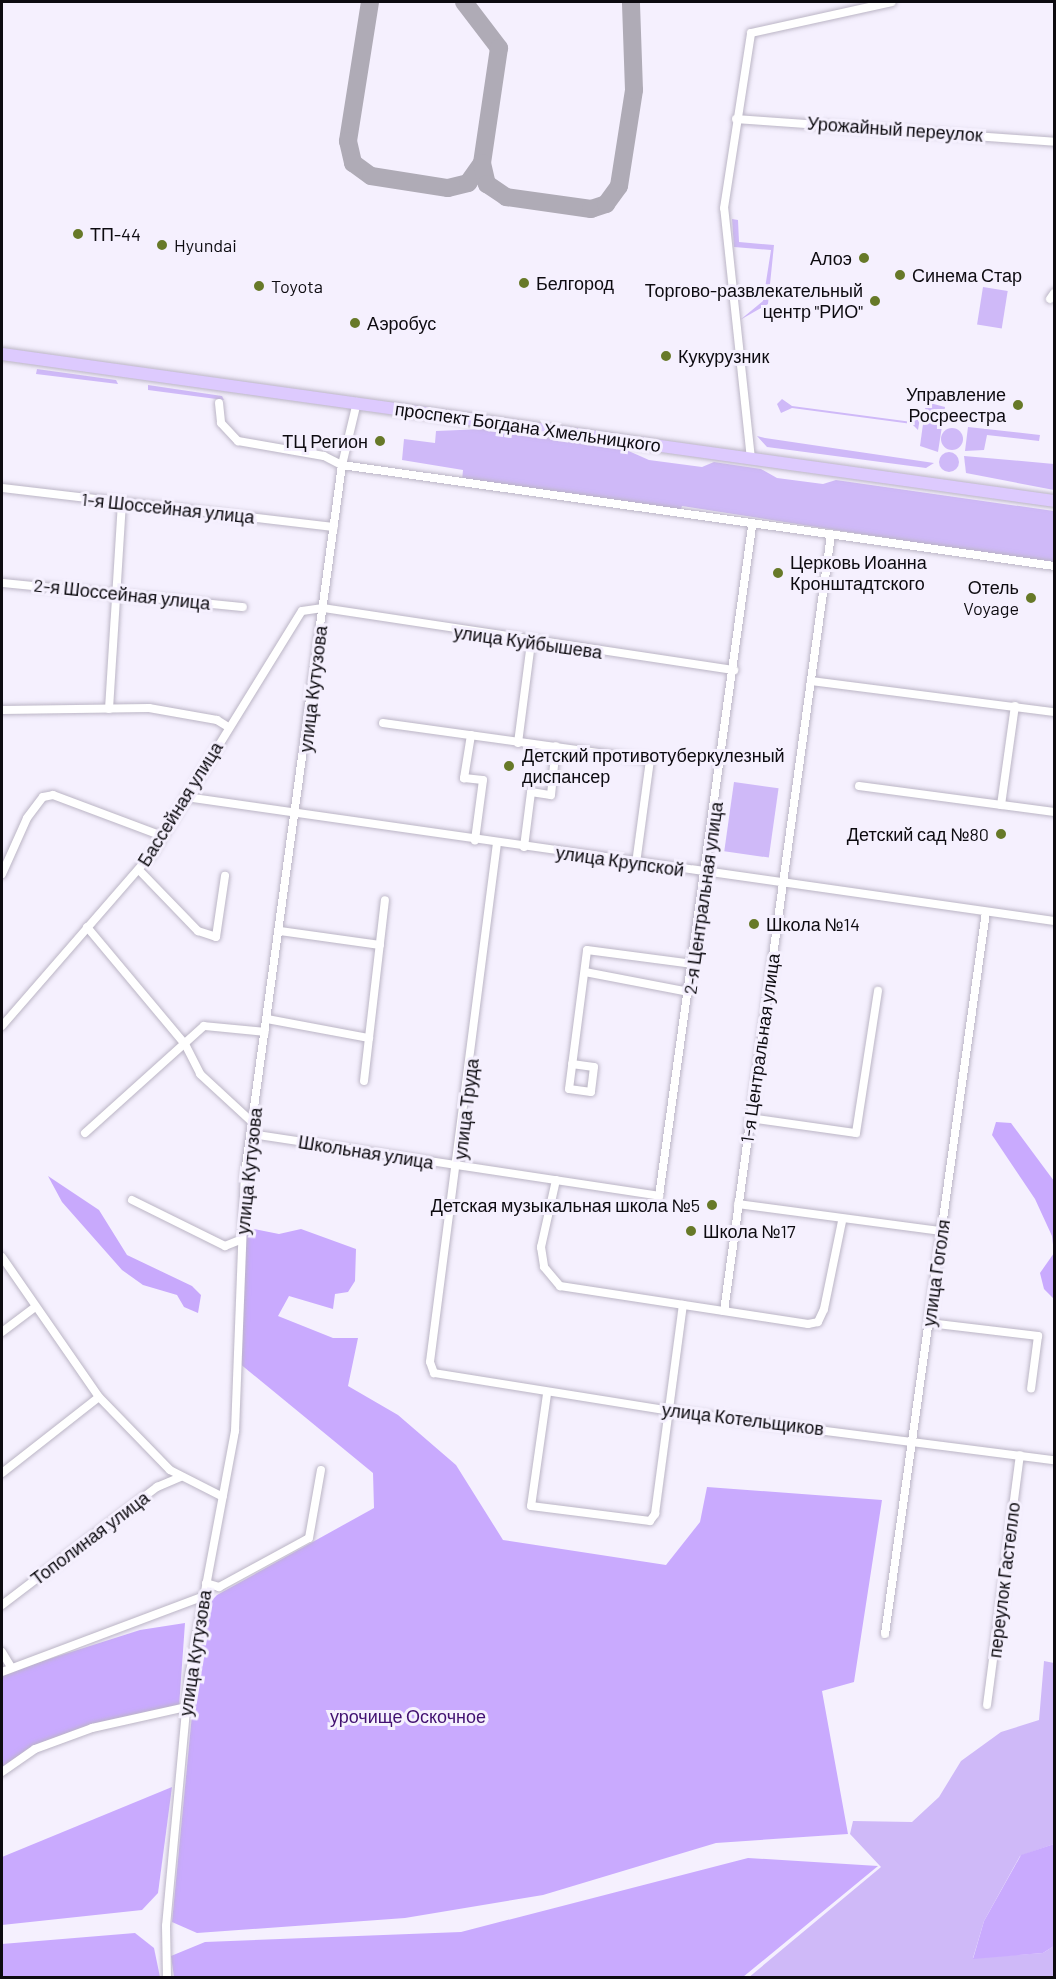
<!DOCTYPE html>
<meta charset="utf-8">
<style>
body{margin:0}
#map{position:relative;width:1056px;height:1979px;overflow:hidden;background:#f5f0fe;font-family:Barlow,sans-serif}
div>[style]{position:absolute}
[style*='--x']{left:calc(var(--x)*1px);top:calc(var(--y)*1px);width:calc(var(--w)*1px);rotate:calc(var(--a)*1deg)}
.green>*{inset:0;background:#cfb9f8;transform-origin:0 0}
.round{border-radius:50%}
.forest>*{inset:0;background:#c9aafe}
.water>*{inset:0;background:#c8a9fc}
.taxiway>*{height:18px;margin:-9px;padding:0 9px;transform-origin:9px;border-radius:9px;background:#afabb6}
.roads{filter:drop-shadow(0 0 2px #bbb5c5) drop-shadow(0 0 2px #bbb5c5)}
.minor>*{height:8px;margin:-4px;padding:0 4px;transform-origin:4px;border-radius:4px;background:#fff}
.primary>*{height:12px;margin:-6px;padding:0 6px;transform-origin:6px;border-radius:6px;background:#ddcafe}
.dots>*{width:16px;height:16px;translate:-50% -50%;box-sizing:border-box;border:3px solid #f5f0fe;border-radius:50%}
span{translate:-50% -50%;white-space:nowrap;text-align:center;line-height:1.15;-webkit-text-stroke:6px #f5f0fe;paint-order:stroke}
.street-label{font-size:18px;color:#0d0b10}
.poi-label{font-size:18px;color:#0d0b10}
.left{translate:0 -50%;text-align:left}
.right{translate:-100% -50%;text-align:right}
.park-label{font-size:18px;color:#411070}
.frame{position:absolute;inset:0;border:3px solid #0d0b10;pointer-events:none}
</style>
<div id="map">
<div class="green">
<i style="clip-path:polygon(732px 219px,738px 220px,739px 242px,774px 245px,768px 304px,740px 320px,763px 301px,771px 250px,734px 247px)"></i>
<i style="left:983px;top:287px;width:25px;height:38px;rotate:9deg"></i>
<i style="clip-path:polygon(37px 369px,116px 380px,118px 384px,36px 374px)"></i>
<i style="clip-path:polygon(148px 385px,222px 396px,224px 400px,148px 390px)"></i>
<i style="clip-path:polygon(782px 399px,792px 406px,912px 422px,920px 418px,918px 430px,912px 424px,792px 408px,781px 413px,777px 404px)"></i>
<i style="clip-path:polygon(926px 402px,945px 407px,938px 452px,920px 446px)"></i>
<i style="clip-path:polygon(968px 427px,1040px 435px,1039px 441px,987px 435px,984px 450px,965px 451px)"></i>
<i class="round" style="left:941px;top:428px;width:22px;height:22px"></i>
<i style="clip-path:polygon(484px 429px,624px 449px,649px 460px,702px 467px,714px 462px,761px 469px,777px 478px,823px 484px,836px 480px,1054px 511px,1054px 564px,682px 506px,680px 512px,462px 481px,463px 470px,402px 460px,404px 439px,435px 443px,436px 431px)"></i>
<i style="clip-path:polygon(757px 436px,765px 438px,934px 463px,926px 468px,767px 447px)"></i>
<i class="round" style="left:939px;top:452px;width:20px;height:20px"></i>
<i style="clip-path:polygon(964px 456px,1054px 464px,1054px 490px,966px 473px)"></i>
<i style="left:734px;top:782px;width:45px;height:70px;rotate:8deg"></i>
<i style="clip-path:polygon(1044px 1661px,1054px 1663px,1054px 1844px,1020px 1856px,984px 1921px,973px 1958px,1043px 1953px,1054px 1946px,1054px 1977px,748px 1978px,881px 1867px,850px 1834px,853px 1821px,912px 1822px,939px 1797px,961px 1761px,1001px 1732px,1039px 1720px)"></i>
</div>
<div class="forest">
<i style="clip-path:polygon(996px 1122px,1011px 1123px,1054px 1181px,1054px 1299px,1044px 1289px,1040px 1273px,1054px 1253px,1052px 1236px,1035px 1199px,992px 1135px)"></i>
<i style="clip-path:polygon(254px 1229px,279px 1234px,301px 1229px,356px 1249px,355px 1281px,348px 1292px,335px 1294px,333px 1309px,289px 1296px,278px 1316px,333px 1338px,358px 1338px,348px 1386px,398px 1415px,456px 1465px,503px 1540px,666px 1565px,700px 1522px,707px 1487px,882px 1500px,854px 1682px,822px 1691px,848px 1834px,716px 1843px,543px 1895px,405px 1918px,197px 1933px,172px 1922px,202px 1611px,217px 1595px,374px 1508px,373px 1473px,239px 1363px,243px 1235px)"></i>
<i style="clip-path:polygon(185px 1623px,179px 1707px,91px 1726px,2px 1770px,2px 1674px,140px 1630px)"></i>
<i style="clip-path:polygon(172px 1787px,158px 1893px,142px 1910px,2px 1925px,2px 1857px)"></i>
<i style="clip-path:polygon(1054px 1844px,1054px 1946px,1043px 1953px,973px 1959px,984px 1921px,1021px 1855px)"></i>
<i style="clip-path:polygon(748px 1858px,878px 1866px,743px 1977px,174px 1977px,171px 1956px,205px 1942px,461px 1932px)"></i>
<i style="clip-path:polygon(135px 1933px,154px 1948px,160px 1977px,2px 1977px,2px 1944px)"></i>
</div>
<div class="water">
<i style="clip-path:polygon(48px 1176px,99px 1210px,127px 1255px,192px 1286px,201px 1295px,198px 1313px,184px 1307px,177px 1295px,143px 1285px,122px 1270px,62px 1202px)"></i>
</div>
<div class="taxiway">
<i style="--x:370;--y:2;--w:141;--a:99"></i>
<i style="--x:348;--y:141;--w:23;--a:77"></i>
<i style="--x:353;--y:163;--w:22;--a:36"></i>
<i style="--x:371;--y:176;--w:78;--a:8.9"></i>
<i style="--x:448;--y:188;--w:21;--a:-14"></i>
<i style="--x:468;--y:183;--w:24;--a:-55"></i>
<i style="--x:464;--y:2;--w:58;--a:52.7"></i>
<i style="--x:499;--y:48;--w:116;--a:98.4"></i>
<i style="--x:482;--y:163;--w:22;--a:77"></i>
<i style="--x:487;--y:184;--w:23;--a:34"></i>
<i style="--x:506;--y:197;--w:86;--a:8"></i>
<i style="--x:591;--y:209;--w:16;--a:-18"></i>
<i style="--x:606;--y:204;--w:22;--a:-54"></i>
<i style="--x:619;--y:186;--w:97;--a:-81.1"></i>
<i style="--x:634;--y:90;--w:88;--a:-92"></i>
</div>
<div class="roads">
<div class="minor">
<i style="--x:736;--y:119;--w:319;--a:4.1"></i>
<i style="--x:1050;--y:299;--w:7;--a:-56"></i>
<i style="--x:219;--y:403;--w:20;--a:84"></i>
<i style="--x:221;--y:423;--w:25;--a:47"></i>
<i style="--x:238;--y:441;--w:87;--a:9.9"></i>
<i style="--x:324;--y:456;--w:20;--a:27"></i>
<i style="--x:342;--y:465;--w:719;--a:8.07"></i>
<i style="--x:751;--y:459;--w:252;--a:-96.1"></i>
<i style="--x:724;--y:208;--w:177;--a:-81.2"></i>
<i style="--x:751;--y:33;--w:144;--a:-12.4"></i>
<i style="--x:2;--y:488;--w:334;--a:6.7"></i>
<i style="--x:2;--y:583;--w:242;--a:5.7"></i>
<i style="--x:811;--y:681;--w:245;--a:7.3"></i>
<i style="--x:109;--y:709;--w:206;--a:-86.4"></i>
<i style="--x:2;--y:710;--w:147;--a:-0.8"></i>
<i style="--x:149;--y:708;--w:69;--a:10"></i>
<i style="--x:217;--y:720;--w:13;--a:32"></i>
<i style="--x:383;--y:723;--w:270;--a:7.9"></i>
<i style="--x:650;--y:760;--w:104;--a:97.7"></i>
<i style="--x:471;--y:735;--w:44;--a:99.2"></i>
<i style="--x:464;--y:778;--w:19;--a:6"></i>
<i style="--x:483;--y:780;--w:61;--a:97.6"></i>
<i style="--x:518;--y:743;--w:101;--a:-82.6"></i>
<i style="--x:859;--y:786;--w:197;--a:7.6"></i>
<i style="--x:186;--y:797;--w:877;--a:8.13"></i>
<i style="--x:1001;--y:805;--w:100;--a:-82"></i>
<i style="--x:497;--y:843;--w:523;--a:97.36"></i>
<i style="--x:430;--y:1362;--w:12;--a:70"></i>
<i style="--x:434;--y:1373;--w:239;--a:9.1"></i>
<i style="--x:670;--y:1411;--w:387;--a:7.3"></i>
<i style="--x:524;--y:847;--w:55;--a:-82.7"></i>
<i style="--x:531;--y:792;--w:20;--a:9"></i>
<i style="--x:551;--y:795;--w:49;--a:-84.2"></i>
<i style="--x:139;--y:870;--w:85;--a:46"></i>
<i style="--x:198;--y:931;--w:19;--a:18"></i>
<i style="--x:216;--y:937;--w:62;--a:-81.6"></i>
<i style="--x:2;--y:874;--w:61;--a:-65.9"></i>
<i style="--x:27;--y:818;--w:26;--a:-53"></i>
<i style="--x:43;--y:797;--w:10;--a:-11"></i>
<i style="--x:53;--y:795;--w:116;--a:20.6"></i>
<i style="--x:87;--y:927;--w:153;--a:50.1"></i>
<i style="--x:185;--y:1044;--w:34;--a:63"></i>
<i style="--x:200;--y:1074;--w:71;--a:42.7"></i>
<i style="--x:280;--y:931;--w:101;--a:8"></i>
<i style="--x:585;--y:972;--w:106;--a:10.9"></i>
<i style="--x:267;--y:1019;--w:104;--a:10.6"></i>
<i style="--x:2;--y:1026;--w:230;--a:-49"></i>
<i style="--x:153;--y:852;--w:283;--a:-58.3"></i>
<i style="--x:302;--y:611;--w:21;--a:-8"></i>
<i style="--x:323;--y:608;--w:416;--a:8.6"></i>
<i style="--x:572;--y:1064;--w:22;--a:8"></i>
<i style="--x:594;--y:1067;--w:25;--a:97"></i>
<i style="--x:591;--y:1092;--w:22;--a:-172"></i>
<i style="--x:569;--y:1089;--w:140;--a:-82.6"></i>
<i style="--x:587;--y:950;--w:107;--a:7.5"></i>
<i style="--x:364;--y:1081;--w:182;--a:-83.4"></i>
<i style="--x:750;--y:1118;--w:107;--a:8.1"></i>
<i style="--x:856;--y:1133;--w:144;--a:-81.2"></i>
<i style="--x:85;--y:1133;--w:160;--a:-42"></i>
<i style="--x:204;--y:1026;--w:61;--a:5.6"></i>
<i style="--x:251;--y:1134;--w:413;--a:8.6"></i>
<i style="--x:659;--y:1196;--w:675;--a:-82.09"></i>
<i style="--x:556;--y:1180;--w:69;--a:102.6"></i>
<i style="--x:541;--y:1247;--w:20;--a:81"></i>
<i style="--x:544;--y:1267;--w:25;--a:50"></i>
<i style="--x:560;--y:1286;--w:251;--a:8.7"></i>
<i style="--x:808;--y:1324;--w:10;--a:-11"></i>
<i style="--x:818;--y:1322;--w:14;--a:-65"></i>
<i style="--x:824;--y:1309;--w:90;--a:-78.4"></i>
<i style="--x:132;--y:1200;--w:104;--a:26.3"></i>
<i style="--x:225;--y:1246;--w:18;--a:-22"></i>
<i style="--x:738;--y:1204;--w:205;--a:7.6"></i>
<i style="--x:2;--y:1257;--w:170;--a:55.3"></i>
<i style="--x:99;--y:1397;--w:102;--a:45.8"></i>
<i style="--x:170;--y:1470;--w:59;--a:27"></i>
<i style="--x:724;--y:1311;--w:783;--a:-82.15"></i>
<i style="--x:929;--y:1323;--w:110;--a:6.8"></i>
<i style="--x:1038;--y:1336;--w:53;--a:97.5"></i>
<i style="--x:2;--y:1332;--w:39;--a:-37"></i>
<i style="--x:547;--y:1394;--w:113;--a:98.1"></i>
<i style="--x:531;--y:1506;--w:120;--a:7.2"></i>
<i style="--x:650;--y:1521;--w:9;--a:-54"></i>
<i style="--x:655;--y:1514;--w:211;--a:-82.4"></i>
<i style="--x:2;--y:1473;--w:123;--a:-38.1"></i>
<i style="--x:206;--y:1583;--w:14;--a:17"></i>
<i style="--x:219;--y:1587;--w:102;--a:-28.6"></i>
<i style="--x:309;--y:1538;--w:69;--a:-80"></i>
<i style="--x:2;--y:1605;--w:195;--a:-37.3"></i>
<i style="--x:157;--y:1487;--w:26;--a:-23"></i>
<i style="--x:885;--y:1634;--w:729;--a:-82.04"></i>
<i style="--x:2;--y:1652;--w:17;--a:59"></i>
<i style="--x:2;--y:1672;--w:214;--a:-20.6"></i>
<i style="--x:987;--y:1705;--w:252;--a:-82.5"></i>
<i style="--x:2;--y:1772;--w:40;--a:-34.9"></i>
<i style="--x:35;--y:1749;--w:61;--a:-20.2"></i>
<i style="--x:92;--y:1728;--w:96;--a:-12.6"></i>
<i style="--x:167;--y:1978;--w:52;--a:-91.1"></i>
<i style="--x:166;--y:1926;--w:250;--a:-84.7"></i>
<i style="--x:189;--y:1677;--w:250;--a:-79.4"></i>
<i style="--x:235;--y:1431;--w:258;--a:-87.8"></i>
<i style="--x:245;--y:1173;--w:715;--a:-82.2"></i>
<i style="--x:342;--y:465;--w:65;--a:-76.6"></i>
</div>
<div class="primary">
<i style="--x:2;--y:354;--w:1062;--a:7.95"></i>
</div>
</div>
<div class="dots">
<i style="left:78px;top:234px;background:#677928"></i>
<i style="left:162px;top:245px;background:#677928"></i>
<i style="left:864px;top:258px;background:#677928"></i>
<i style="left:900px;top:275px;background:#677928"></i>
<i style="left:524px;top:283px;background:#677928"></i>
<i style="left:259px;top:286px;background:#677928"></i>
<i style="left:875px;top:301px;background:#677928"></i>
<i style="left:355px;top:323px;background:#677928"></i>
<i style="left:666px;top:356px;background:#677928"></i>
<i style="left:1018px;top:405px;background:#677928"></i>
<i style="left:380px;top:441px;background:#677928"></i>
<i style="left:778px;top:573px;background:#677928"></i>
<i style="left:1031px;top:598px;background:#677928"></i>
<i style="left:509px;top:766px;background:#677928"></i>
<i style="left:1001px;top:834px;background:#677928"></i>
<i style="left:754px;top:924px;background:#677928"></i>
<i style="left:712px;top:1205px;background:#677928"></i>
<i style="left:691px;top:1231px;background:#677928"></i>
</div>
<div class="street-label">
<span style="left:895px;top:129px;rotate:4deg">Урожайный переулок</span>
<span style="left:528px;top:427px;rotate:8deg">проспект Богдана Хмельницкого</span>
<span style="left:168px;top:508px;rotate:6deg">1-я Шоссейная улица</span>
<span style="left:122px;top:594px;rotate:6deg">2-я Шоссейная улица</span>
<span style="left:528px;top:642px;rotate:8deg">улица Куйбышева</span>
<span style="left:313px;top:689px;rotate:-83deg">улица Кутузова</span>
<span style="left:180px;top:804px;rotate:-58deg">Бассейная улица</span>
<span style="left:620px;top:861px;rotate:8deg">улица Крупской</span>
<span style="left:703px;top:898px;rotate:-82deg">2-я Центральная улица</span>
<span style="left:760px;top:1048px;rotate:-82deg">1-я Центральная улица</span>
<span style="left:466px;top:1109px;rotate:-83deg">улица Труда</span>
<span style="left:366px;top:1152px;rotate:9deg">Школьная улица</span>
<span style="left:249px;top:1171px;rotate:-84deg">улица Кутузова</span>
<span style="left:936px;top:1273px;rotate:-82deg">улица Гоголя</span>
<span style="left:743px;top:1419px;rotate:7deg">улица Котельщиков</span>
<span style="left:90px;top:1538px;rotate:-37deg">Тополиная улица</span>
<span style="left:1004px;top:1580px;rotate:-83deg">переулок Гастелло</span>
<span style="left:195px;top:1653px;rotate:-81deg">улица Кутузова</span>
</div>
<div class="poi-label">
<span class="left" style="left:90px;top:234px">ТП-44</span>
<span class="left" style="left:174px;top:245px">Hyundai</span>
<span class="right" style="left:852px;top:258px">Алоэ</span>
<span class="left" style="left:912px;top:275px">Синема Стар</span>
<span class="left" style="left:536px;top:283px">Белгород</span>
<span class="left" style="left:271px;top:286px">Toyota</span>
<span class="right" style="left:863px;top:301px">Торгово-развлекательный<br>центр "РИО"</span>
<span class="left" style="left:367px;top:323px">Аэробус</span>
<span class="left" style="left:678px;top:356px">Кукурузник</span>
<span class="right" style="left:1006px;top:405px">Управление<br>Росреестра</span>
<span class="right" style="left:368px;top:441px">ТЦ Регион</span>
<span class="left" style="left:790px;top:573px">Церковь Иоанна<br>Кронштадтского</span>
<span class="right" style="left:1019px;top:598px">Отель<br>Voyage</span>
<span class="left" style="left:522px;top:766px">Детский противотуберкулезный<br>диспансер</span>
<span class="right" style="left:989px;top:834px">Детский сад №80</span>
<span class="left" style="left:766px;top:924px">Школа №14</span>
<span class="right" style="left:700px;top:1205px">Детская музыкальная школа №5</span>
<span class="left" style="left:703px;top:1231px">Школа №17</span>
</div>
<div class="park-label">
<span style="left:408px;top:1716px">урочище Оскочное</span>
</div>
<div class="frame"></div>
</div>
